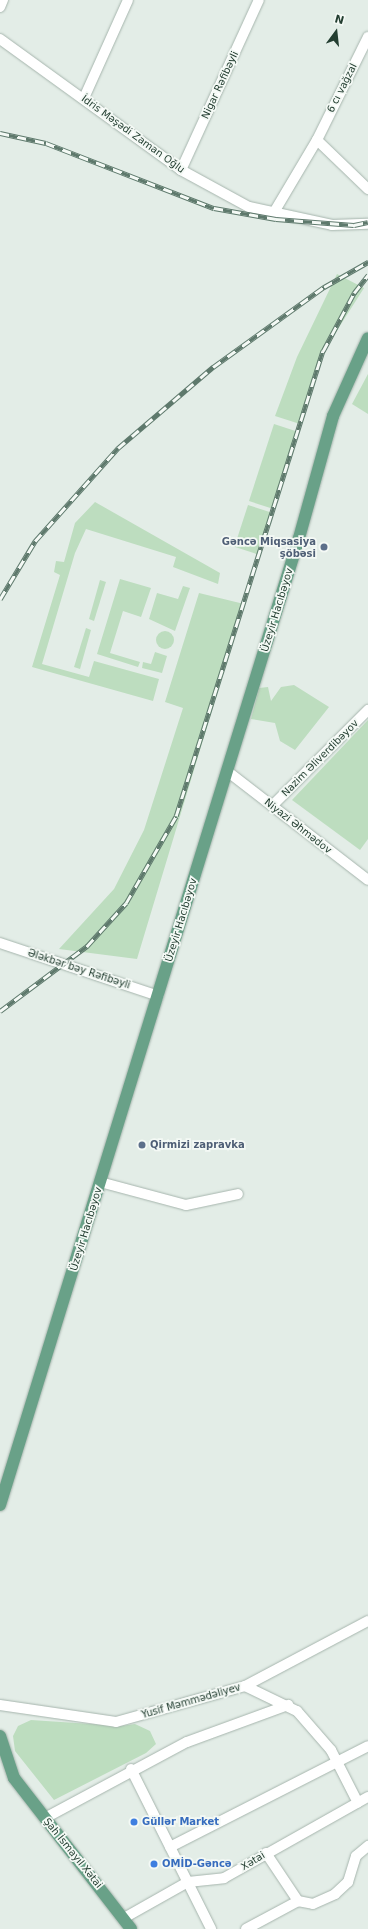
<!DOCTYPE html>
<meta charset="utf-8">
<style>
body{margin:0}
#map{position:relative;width:368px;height:1929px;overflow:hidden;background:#e3ede7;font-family:"DejaVu Sans",sans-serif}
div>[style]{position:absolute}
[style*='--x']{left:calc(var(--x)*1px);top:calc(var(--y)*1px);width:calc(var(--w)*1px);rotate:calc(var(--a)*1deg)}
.green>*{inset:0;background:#bdddbf;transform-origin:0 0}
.round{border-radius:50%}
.roads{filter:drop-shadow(0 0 1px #a6b5ad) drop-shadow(0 0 1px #a6b5ad)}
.minor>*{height:10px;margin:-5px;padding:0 5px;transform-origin:5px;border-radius:5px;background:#fff}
.major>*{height:12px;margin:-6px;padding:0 6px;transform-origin:6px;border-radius:6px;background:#69a188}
.rail>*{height:4.5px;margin-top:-2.25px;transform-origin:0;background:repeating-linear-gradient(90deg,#f4f9f5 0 9px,#5e796c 0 18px);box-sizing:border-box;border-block:1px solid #5e796c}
.dots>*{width:11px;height:11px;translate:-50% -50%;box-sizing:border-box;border:2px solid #f4f9f5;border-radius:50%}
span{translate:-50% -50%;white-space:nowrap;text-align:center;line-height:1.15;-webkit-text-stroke:3.5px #f4f9f5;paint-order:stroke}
.street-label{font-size:10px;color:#233e31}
.service-label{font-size:10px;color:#4e5e75;font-weight:700}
.right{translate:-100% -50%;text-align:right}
.left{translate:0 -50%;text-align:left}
.shop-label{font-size:10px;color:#366cbe;font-weight:700}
.north{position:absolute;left:316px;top:12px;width:40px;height:40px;-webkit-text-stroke:3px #f4f9f5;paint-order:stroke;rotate:15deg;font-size:11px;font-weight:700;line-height:16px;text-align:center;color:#233e31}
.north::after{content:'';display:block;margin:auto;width:14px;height:18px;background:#233e31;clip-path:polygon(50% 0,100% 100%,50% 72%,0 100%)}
</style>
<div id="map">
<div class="green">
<i style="clip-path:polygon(337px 274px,364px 288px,322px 354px,300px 424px,275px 416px,297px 357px)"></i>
<i style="clip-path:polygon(368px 374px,368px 414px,352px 404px)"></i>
<i style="left:274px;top:424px;width:25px;height:81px;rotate:18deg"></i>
<i style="clip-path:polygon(95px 502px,220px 573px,218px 584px,173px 567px,176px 557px,86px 529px,75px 553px,42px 664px,89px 677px,94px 661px,159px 679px,153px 701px,32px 667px,60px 575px,54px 572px,56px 561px,64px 562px,75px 523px)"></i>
<i style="left:248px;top:505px;width:26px;height:44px;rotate:18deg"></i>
<i style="clip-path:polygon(120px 579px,151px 588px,141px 617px,123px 611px,110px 653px,140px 662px,138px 667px,97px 654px)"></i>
<i style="clip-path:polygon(100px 580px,106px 582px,94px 621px,89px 619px)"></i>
<i style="clip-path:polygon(183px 586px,190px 588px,175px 631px,149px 619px,157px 593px,178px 599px)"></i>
<i style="clip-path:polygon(199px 593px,244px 604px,137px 959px,59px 949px,114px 889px,144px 830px,183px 708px,165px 702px)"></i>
<i style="clip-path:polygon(86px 628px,91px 630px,80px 669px,74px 667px)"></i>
<i class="round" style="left:156px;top:631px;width:18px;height:18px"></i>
<i style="clip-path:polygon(155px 652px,167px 656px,162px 673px,142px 668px,143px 662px,151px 664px)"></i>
<i style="clip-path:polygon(294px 685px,329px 707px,295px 750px,280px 741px,275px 723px,251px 719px,259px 688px,268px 687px,271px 701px,281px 687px)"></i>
<i style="clip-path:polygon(368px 720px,368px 839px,360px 850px,292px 800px)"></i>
<i style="clip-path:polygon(31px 1720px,121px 1726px,135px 1724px,150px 1731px,156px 1744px,146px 1753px,54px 1800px,15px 1751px,13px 1736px,18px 1726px)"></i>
</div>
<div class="roads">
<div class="minor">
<i style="--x:0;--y:7;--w:8;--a:-67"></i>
<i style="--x:0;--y:39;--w:223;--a:35.9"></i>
<i style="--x:181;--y:170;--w:77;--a:28.6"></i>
<i style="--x:249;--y:207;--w:85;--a:12.2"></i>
<i style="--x:332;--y:225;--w:36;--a:-2"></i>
<i style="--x:84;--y:98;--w:107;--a:-65.8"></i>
<i style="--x:317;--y:140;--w:71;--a:43.9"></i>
<i style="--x:181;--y:170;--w:187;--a:-65.4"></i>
<i style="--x:273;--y:214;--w:86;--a:-59.3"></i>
<i style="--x:317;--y:140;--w:115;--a:-63.7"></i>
<i style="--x:227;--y:771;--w:178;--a:37.7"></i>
<i style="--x:272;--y:806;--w:136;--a:-45"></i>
<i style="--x:0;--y:943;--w:167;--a:18.5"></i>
<i style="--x:100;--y:1182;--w:89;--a:15"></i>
<i style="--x:186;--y:1205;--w:53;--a:-11.9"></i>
<i style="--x:245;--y:1686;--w:58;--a:25.7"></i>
<i style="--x:297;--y:1711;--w:52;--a:48.9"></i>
<i style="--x:331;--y:1750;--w:59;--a:63"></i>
<i style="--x:0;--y:1705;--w:117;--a:8.3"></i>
<i style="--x:116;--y:1722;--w:134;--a:-15.6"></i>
<i style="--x:245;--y:1686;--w:139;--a:-27.9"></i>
<i style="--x:131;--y:1769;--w:179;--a:63.4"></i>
<i style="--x:45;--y:1818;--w:161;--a:-28.2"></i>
<i style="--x:187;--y:1742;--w:108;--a:-20.1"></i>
<i style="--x:170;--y:1847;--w:222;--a:-27"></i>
<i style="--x:266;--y:1853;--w:58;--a:56.3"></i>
<i style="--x:298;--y:1901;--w:15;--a:11"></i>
<i style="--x:313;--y:1904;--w:24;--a:-24"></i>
<i style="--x:335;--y:1894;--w:18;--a:-43"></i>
<i style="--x:348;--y:1882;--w:27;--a:-73"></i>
<i style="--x:356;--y:1856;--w:16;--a:-40"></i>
<i style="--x:124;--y:1918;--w:73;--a:-29.4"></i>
<i style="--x:188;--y:1882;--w:36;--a:-6"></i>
<i style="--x:224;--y:1878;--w:165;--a:-29.4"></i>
<i style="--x:246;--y:1929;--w:59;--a:-28.3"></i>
</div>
<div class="major">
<i style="--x:0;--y:1505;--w:1012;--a:-72.82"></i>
<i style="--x:299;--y:538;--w:127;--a:-74.4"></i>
<i style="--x:333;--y:416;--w:85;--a:-65.8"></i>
<i style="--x:0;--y:1736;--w:44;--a:71.6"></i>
<i style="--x:14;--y:1778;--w:191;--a:52.2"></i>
</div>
</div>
<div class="rail">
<i style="--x:0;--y:133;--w:47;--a:12.3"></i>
<i style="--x:46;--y:143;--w:180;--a:21.2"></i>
<i style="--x:214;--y:208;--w:63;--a:10.1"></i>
<i style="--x:276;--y:219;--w:78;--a:4.4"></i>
<i style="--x:354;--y:225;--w:14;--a:-12"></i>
<i style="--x:0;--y:599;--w:68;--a:-58.9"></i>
<i style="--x:35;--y:541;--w:125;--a:-48.3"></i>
<i style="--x:118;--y:448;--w:125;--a:-40.5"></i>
<i style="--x:213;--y:367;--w:137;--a:-35.8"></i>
<i style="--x:324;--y:287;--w:51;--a:-29.6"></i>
<i style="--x:0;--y:1011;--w:109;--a:-36.8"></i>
<i style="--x:87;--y:946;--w:58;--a:-47.8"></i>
<i style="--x:126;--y:903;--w:100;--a:-60.1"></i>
<i style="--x:176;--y:816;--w:488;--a:-72.5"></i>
<i style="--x:323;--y:351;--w:66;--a:-61.9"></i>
<i style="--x:354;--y:293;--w:23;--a:-52"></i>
</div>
<div class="dots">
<i style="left:324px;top:547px;background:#5c6f8a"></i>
<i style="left:142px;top:1145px;background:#5c6f8a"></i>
<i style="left:134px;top:1822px;background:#3f7fe0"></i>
<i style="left:154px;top:1864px;background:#3f7fe0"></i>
</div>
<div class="street-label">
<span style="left:220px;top:85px;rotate:-65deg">Nigar Rəfibəyli</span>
<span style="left:342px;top:88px;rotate:-63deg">6 cı vağzal</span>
<span style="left:133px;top:134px;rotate:36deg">İdris Məşədi Zaman Oğlu</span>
<span style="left:277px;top:610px;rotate:-73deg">Üzeyir Hacıbəyov</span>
<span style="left:320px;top:758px;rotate:-45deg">Nazim Əliverdibəyov</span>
<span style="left:298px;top:826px;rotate:38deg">Niyazi Əhmədov</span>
<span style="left:181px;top:920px;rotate:-73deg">Üzeyir Hacıbəyov</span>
<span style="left:79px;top:969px;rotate:18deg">Ələkbər bəy Rəfibəyli</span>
<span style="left:86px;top:1229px;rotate:-73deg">Üzeyir Hacıbəyov</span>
<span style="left:191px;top:1701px;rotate:-16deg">Yusif Məmmədəliyev</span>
<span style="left:73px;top:1853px;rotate:51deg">Şah İsmayıl Xətai</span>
<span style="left:253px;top:1861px;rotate:-31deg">Xətai</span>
</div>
<div class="service-label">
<span class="right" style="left:316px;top:547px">Gəncə Miqsasiya<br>şöbəsi</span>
<span class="left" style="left:150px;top:1145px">Qirmizi zapravka</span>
</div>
<div class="shop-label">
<span class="left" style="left:142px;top:1822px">Güllər Market</span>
<span class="left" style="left:162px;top:1864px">OMİD-Gəncə</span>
</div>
<div class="north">N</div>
</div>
